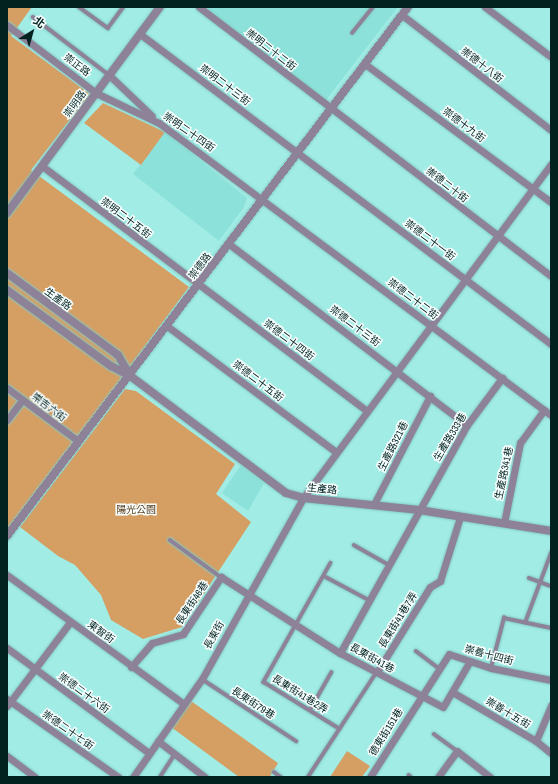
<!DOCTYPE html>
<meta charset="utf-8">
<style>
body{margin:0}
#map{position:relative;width:558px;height:784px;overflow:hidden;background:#a1ece5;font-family:"Archivo Narrow","Noto Sans TC",sans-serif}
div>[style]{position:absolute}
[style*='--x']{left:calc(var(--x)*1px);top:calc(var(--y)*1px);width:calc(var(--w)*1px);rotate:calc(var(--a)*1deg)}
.built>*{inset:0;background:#8ce2da}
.green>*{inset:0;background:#d59f64}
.roads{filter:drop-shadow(0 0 1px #84c8c2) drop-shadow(0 0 1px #84c8c2)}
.service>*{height:3.5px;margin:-1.75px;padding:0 1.75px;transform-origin:1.75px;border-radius:1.75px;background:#8d8297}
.minor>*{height:7px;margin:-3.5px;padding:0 3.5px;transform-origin:3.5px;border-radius:3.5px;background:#8d8297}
.tertiary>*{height:8px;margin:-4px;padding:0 4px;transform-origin:4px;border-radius:4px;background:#8d8297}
span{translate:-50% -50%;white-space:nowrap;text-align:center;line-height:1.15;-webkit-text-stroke:3px #f7fefe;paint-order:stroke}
.street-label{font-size:10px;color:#022220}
.park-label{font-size:10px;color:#5c4020}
.frame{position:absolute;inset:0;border:8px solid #022220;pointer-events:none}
.north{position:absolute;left:12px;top:12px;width:40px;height:40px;-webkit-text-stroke:3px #f7fefe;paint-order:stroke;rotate:37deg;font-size:11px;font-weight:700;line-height:16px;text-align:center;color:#022220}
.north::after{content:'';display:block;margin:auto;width:14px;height:18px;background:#022220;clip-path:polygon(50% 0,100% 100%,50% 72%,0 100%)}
</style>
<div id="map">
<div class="built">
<i style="clip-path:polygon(205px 7px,398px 7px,326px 100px)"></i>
<i style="clip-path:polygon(165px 132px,247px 198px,244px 207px,219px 241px,133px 174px)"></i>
<i style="clip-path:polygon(241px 465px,264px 483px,248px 511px,222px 493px)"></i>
</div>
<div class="green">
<i style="clip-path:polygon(7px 7px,32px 7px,11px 36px,90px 94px,31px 170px,189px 287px,7px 532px)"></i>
<i style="clip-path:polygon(103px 103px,165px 132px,141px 165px,84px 123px)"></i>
<i style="clip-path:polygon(125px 389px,136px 391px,235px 464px,216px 494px,251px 522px,182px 627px,143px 639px,111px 620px,101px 595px,75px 565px,58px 556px,20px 527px)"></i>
<i style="clip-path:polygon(191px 701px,278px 763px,270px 777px,239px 777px,171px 727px)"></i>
<i style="clip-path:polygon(347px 751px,370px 766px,362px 777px,330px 777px)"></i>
</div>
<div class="roads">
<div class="service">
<i style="--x:79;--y:7;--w:36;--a:36"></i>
<i style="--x:108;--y:28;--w:26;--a:-54"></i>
<i style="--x:33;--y:17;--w:96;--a:37.3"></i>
<i style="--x:352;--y:33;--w:33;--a:-51"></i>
<i style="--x:170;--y:540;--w:63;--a:36"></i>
<i style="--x:354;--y:545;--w:40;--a:29.7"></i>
<i style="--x:331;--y:563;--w:137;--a:119.4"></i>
<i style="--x:264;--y:682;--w:89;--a:31.7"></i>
<i style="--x:324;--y:576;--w:51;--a:28.1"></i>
<i style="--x:529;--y:578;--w:23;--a:20"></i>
<i style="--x:525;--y:623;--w:75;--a:-69.6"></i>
<i style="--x:416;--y:651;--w:30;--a:37"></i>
<i style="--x:491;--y:668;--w:52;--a:-75.4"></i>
<i style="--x:504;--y:618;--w:48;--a:12"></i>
<i style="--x:202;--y:679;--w:113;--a:33.4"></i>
<i style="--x:310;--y:710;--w:43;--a:-60.4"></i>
<i style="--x:434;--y:734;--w:29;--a:36"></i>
<i style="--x:274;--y:772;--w:9;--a:36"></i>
<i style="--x:409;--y:775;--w:3;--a:45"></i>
<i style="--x:160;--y:777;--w:27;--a:-57"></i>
<i style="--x:308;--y:777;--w:124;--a:-56.8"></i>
</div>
<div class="minor">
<i style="--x:199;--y:7;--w:443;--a:37.4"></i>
<i style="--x:485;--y:7;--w:83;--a:37.1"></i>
<i style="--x:402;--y:15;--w:188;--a:37.7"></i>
<i style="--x:7;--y:25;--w:112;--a:37.4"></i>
<i style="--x:96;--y:93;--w:70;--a:25.5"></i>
<i style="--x:159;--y:123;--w:489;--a:36.7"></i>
<i style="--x:140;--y:34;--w:515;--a:37.03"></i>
<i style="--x:365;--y:64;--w:232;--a:36.6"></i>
<i style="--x:109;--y:75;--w:59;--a:43.6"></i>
<i style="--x:42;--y:166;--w:407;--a:37"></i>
<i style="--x:229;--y:244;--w:299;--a:37.3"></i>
<i style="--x:167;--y:326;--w:211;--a:36.7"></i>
<i style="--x:7;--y:388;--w:89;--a:36.7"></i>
<i style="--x:7;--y:420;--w:25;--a:-53"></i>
<i style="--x:374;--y:504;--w:122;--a:-62.6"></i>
<i style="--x:504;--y:523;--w:82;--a:-78.7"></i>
<i style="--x:520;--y:443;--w:41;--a:-54"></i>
<i style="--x:7;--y:575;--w:219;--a:36.1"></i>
<i style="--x:7;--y:648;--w:177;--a:36.5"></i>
<i style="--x:340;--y:653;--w:261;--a:-60.9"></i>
<i style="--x:467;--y:425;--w:59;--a:-53.3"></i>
<i style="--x:131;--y:667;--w:32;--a:-49"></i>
<i style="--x:152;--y:643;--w:32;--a:-16"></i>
<i style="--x:183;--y:634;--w:69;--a:-56.3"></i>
<i style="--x:221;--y:577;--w:141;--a:32.6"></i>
<i style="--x:340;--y:653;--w:116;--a:27.7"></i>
<i style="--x:443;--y:707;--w:53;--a:-59.6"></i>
<i style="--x:377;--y:672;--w:100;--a:-58.1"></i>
<i style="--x:430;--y:587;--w:12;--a:-31"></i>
<i style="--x:440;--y:581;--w:67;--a:-72.6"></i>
<i style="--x:454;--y:693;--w:95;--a:30.3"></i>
<i style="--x:536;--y:741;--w:19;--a:39"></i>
<i style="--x:7;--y:699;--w:136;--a:35.1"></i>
<i style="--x:7;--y:706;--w:105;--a:-53.1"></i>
<i style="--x:158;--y:741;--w:59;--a:37.5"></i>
<i style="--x:536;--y:741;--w:39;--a:-67"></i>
<i style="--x:7;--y:756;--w:35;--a:37"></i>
<i style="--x:133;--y:777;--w:120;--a:-54.9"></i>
<i style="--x:202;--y:679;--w:207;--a:-60.8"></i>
<i style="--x:303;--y:498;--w:416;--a:-53.4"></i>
<i style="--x:370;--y:777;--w:146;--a:-57.3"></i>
<i style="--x:449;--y:654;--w:44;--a:18.4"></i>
<i style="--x:491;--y:668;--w:61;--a:11.3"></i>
<i style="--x:438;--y:777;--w:32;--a:-54"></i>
<i style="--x:457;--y:751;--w:42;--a:38.2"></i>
</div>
<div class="tertiary">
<i style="--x:7;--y:213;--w:257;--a:-53.4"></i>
<i style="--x:7;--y:273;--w:138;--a:36.5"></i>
<i style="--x:118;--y:355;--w:22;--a:60"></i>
<i style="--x:7;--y:290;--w:129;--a:36.2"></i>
<i style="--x:111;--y:366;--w:20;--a:27"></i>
<i style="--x:129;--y:375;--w:196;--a:36.9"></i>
<i style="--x:286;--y:493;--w:18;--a:16"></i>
<i style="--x:303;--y:498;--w:117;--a:5.9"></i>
<i style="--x:419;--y:510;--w:134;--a:9"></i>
<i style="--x:7;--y:536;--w:664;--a:-52.84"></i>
</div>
</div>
<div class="street-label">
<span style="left:271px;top:50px;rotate:38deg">崇明二十二街</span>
<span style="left:77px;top:65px;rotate:37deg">崇正路</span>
<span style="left:482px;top:65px;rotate:38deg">崇德十八街</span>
<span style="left:225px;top:85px;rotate:37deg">崇明二十三街</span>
<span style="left:75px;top:104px;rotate:-54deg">崇明路</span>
<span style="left:464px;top:125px;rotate:37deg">崇德十九街</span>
<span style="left:189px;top:132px;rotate:35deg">崇明二十四街</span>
<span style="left:447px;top:185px;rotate:38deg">崇德二十街</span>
<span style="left:126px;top:218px;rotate:37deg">崇明二十五街</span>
<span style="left:430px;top:240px;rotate:37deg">崇德二十一街</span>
<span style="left:200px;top:266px;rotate:-53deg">崇德路</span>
<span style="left:58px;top:299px;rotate:36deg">生產路</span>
<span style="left:413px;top:299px;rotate:37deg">崇德二十二街</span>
<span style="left:355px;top:326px;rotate:37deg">崇德二十三街</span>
<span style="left:289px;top:340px;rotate:37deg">崇德二十四街</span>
<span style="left:258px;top:381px;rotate:37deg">崇德二十五街</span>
<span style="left:49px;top:407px;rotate:37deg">崇吉六街</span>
<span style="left:450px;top:437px;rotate:-59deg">生產路333巷</span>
<span style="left:393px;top:446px;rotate:-63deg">生產路321巷</span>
<span style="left:504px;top:473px;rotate:-78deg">生產路341巷</span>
<span style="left:322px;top:489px;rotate:6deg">生產路</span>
<span style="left:192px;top:603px;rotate:-56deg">長東街46巷</span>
<span style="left:398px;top:620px;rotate:-58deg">長東街41巷7弄</span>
<span style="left:101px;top:632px;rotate:36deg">東智街</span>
<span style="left:214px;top:635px;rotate:-61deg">長東街</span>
<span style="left:489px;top:655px;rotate:15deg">崇善十四街</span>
<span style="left:372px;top:658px;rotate:29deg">長東街41巷</span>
<span style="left:84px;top:693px;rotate:36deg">崇德二十六街</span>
<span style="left:300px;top:694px;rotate:32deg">長東街41巷2弄</span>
<span style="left:253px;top:703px;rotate:33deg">長東街79巷</span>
<span style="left:508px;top:713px;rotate:31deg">崇善十五街</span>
<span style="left:68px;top:730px;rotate:35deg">崇德二十七街</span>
<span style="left:386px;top:732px;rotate:-58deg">德東街151巷</span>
</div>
<div class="park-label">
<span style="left:136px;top:510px">陽光公園</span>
</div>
<div class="frame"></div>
<div class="north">北</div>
</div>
